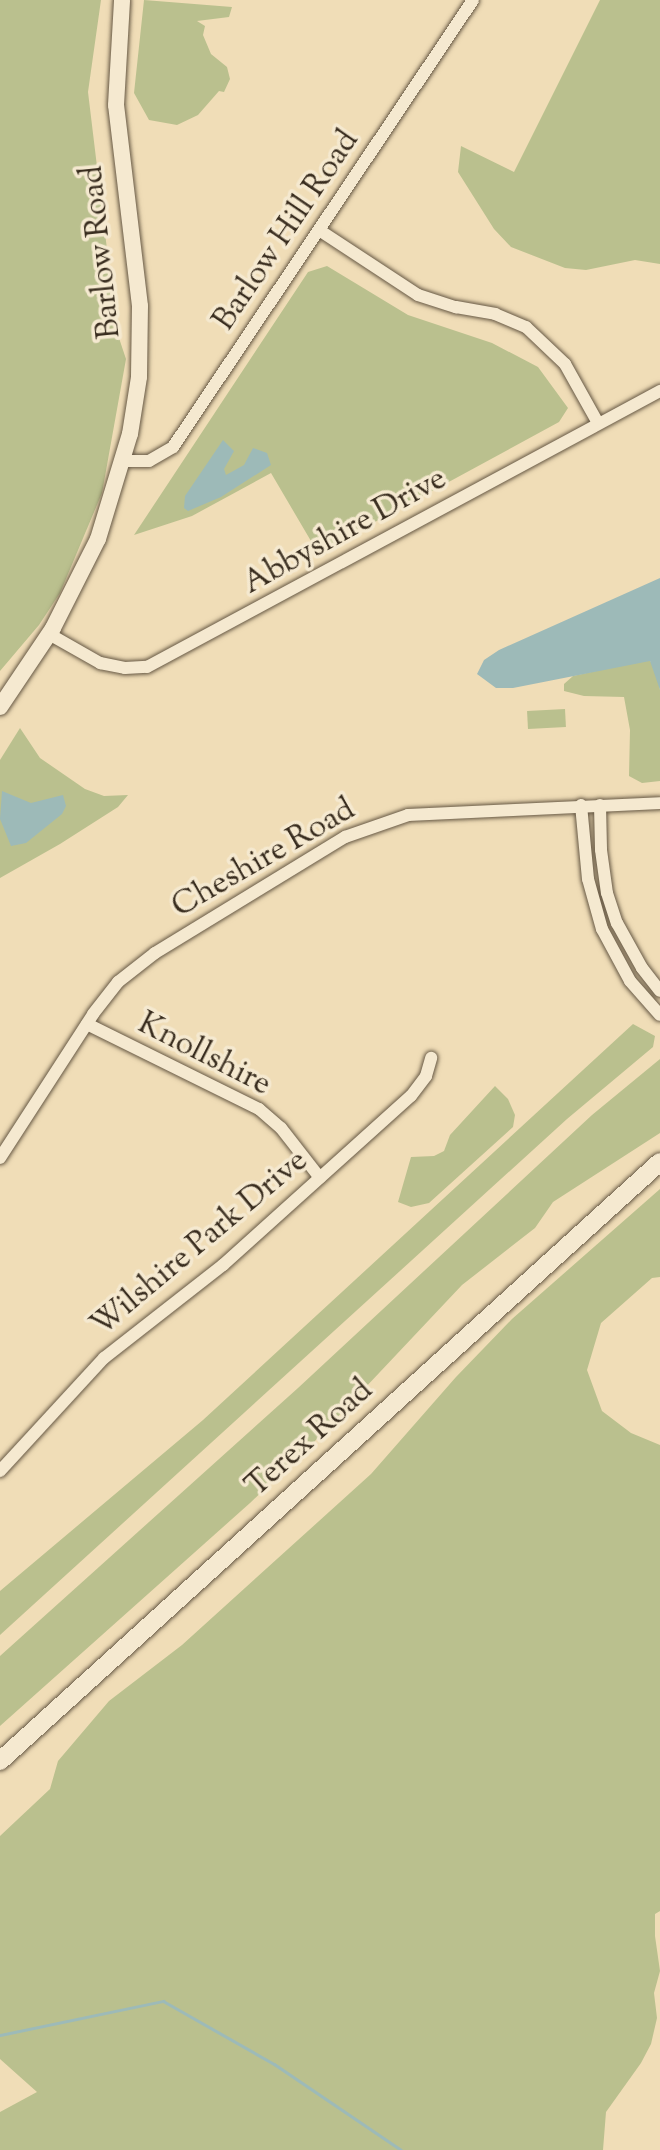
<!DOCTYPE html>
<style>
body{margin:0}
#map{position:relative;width:660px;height:2150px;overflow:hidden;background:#f0ddb7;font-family:"Sorts Mill Goudy",serif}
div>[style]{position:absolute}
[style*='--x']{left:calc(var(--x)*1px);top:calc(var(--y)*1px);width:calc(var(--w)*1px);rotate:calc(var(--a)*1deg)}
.green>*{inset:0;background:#bac08e;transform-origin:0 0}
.water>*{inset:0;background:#9dbab8}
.stream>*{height:3px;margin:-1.5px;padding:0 1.5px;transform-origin:1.5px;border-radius:1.5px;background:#9dbab8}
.roads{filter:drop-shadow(0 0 2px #665844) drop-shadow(0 0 2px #665844)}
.minor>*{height:12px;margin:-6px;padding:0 6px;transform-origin:6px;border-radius:6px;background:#f5e9d0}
.tertiary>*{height:16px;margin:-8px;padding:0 8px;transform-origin:8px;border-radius:8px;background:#f5e9d0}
.secondary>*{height:18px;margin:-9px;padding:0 9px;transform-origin:9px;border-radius:9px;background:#f5e9d0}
span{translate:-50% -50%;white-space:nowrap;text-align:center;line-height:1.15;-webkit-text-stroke:7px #f5e9d0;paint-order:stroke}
.street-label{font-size:32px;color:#382c1e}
</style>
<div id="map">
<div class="green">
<i style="clip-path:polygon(0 0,101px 0,88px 92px,117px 332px,126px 359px,102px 493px,60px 593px,39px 625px,0 671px)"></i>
<i style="clip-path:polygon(144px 0,232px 7px,229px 17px,197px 21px,205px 26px,203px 35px,211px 54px,227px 67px,230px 79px,224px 92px,219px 91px,198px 115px,177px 125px,149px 120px,134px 93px)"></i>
<i style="clip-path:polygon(600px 0,660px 0,660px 264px,635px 260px,586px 270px,565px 268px,511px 247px,494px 229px,458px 172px,461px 146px,514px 172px)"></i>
<i style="clip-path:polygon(327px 266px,408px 315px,492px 343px,538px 367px,568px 408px,559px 422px,318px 553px,271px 473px,192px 516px,134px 535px,308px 272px)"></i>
<i style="clip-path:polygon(641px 661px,650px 661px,655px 667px,660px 690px,660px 781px,642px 783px,629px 776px,630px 730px,624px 697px,584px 696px,564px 691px,564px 684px,573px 676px)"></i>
<i style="left:565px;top:709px;width:18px;height:38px;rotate:87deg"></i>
<i style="clip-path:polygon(20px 728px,40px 758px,85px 789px,104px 796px,128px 795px,118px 807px,60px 844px,0 878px,0 760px)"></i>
<i style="clip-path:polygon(633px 1024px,655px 1036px,653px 1047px,567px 1119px,0 1635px,0 1591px,203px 1420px)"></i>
<i style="clip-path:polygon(660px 1059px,660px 1133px,553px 1202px,535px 1228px,462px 1285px,314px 1442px,250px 1503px,0 1726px,0 1656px,298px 1388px,592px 1115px)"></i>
<i style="clip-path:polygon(495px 1086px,508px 1099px,515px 1115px,513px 1127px,429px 1203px,411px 1207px,398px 1202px,411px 1157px,434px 1156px,444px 1151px,450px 1135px)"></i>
<i style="clip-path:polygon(660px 1189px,660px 1277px,652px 1278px,601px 1323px,587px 1370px,602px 1411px,631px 1433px,660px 1445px,660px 1911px,655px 1914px,655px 1936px,660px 1971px,654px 1993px,657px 2018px,651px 2044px,641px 2063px,606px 2112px,603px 2150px,0 2150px,0 2112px,37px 2092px,0 2059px,0 1836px,50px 1789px,58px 1761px,109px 1701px,182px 1645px,371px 1474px,456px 1377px,512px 1319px)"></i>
</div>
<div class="water">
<i style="clip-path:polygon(223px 440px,234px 451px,224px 469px,226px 475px,244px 465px,253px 448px,267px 453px,271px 465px,221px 497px,188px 511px,184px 508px,185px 496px)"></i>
<i style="clip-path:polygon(660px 578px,660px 690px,650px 661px,513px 688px,496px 688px,477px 674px,484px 660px,499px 650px)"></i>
<i style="clip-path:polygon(2px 791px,31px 803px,63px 795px,66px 806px,62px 814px,26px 843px,11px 846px,0 819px)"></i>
</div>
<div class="stream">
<i style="--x:0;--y:2035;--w:167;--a:-11.8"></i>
<i style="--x:163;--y:2001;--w:128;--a:29.6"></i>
<i style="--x:274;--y:2064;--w:153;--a:34.1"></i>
</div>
<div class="roads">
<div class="minor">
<i style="--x:319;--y:230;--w:118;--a:33.3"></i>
<i style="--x:418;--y:295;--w:40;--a:18"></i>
<i style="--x:456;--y:307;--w:40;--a:10"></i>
<i style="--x:495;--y:314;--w:34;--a:23"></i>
<i style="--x:526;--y:327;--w:54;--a:43.5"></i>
<i style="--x:565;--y:364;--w:68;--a:60.8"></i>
<i style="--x:124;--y:461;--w:25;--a:0"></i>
<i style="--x:149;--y:461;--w:28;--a:-30"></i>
<i style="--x:173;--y:447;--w:538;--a:-56.13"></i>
<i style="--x:49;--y:634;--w:59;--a:29.6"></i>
<i style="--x:100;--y:663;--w:25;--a:11"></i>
<i style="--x:125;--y:668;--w:22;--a:-3"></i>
<i style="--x:147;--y:667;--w:583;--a:-28.28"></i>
<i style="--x:581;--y:805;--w:74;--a:84.6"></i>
<i style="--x:588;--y:879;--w:52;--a:74.4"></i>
<i style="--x:602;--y:929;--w:59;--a:61.7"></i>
<i style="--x:630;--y:981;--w:45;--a:48.6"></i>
<i style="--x:600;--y:805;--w:45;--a:88.7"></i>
<i style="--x:601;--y:850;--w:43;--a:82.1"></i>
<i style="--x:607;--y:893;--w:32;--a:72"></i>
<i style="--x:617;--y:923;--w:51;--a:60.9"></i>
<i style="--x:642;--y:968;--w:29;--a:52"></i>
<i style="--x:87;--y:1024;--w:192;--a:26.3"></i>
<i style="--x:259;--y:1109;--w:29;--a:41"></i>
<i style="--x:281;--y:1128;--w:63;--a:52"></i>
<i style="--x:0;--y:1158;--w:171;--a:-57.1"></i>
<i style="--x:93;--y:1014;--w:41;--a:-52"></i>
<i style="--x:118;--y:982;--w:47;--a:-38.1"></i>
<i style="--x:155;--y:953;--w:223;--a:-31.4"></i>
<i style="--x:345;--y:837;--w:67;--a:-19.2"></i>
<i style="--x:408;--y:815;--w:252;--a:-2.7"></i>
<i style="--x:0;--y:1471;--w:154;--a:-47.4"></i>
<i style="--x:104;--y:1358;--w:151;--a:-38"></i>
<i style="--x:223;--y:1265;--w:253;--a:-42"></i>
<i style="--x:411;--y:1096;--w:25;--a:-53"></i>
<i style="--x:426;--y:1076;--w:19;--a:-74"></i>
</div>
<div class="tertiary">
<i style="--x:0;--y:707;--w:95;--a:-56.1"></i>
<i style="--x:53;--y:628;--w:100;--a:-63.2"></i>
<i style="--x:98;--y:539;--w:110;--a:-73.1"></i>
<i style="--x:130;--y:434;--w:58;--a:-81"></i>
<i style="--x:139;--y:377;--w:71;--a:-89.2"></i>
<i style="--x:140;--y:306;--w:202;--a:-96.8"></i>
<i style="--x:116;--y:105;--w:105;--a:-86.7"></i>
</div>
<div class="secondary">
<i style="--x:0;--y:1761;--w:891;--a:-42.23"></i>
</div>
</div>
<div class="street-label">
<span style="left:287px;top:231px;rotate:-56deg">Barlow Hill Road</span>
<span style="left:102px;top:252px;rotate:-96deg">Barlow Road</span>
<span style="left:345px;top:532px;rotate:-29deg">Abbyshire Drive</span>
<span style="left:264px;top:859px;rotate:-30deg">Cheshire Road</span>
<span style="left:204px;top:1055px;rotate:27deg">Knollshire</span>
<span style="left:200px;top:1244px;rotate:-40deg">Wilshire Park Drive</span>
<span style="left:310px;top:1439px;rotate:-42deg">Terex Road</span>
</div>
</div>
